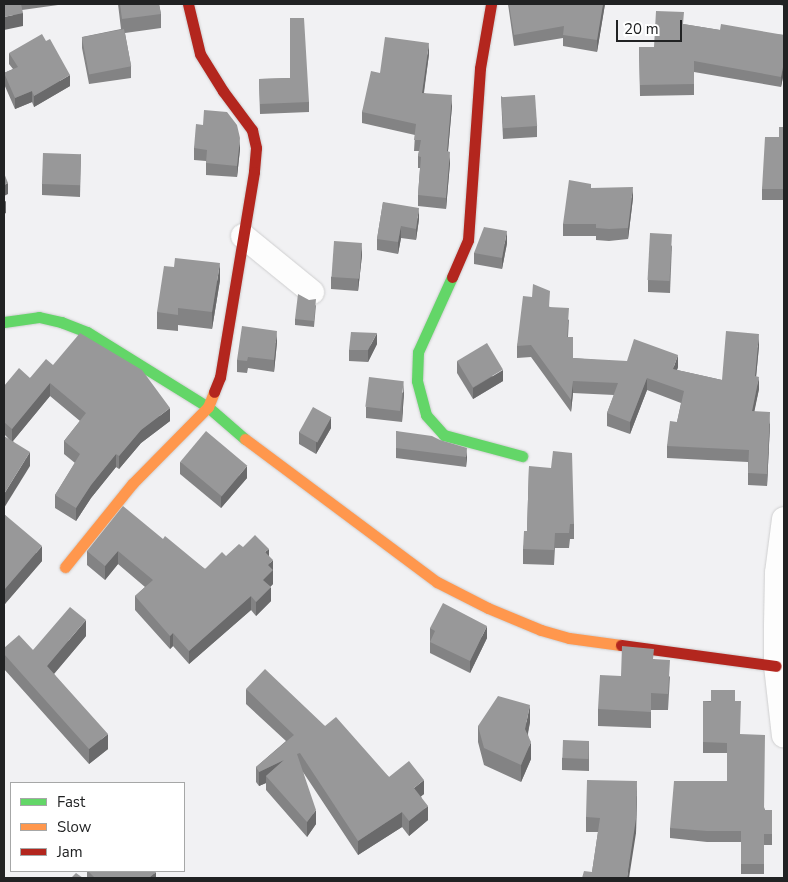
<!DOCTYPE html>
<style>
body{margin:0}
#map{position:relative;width:788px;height:882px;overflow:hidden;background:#f1f1f3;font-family:"Nunito Sans",sans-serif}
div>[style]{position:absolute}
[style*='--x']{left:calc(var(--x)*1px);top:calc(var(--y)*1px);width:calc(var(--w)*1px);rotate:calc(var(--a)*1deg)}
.roads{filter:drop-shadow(0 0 1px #cececf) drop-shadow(0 0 1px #cececf)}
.street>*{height:24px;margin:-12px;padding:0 12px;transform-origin:12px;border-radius:12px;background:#fdfdfd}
.fast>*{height:11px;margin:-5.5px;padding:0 5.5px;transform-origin:5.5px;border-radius:5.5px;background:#63d668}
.slow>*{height:11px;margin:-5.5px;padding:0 5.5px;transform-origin:5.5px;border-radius:5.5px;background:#ff974d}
.jam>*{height:11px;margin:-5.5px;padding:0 5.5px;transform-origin:5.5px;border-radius:5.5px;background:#b3261e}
.wall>*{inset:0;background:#838384;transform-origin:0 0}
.shaded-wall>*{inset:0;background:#6a6a6b}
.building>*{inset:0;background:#989899;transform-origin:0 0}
span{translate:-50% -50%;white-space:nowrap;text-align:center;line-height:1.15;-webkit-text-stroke:5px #fff;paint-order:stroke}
.frame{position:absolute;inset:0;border:5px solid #212223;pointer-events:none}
.legend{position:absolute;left:10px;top:782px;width:175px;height:90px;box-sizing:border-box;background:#fff;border:1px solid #a6a7a7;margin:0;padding:6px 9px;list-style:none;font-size:15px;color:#212223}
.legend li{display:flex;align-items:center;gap:10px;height:25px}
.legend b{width:25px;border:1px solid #a6a7a7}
.scale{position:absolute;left:616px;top:20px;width:66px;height:22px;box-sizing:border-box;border:2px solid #212223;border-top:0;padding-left:6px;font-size:15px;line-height:18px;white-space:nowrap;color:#212223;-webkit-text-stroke:4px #fff;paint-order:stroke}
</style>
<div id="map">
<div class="roads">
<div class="street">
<i style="--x:243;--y:236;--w:89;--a:39.1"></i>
<i style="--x:784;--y:519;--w:54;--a:97.4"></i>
<i style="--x:777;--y:573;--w:54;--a:91.1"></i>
<i style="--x:776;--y:627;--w:39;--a:90"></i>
<i style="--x:776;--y:666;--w:70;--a:83.5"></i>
</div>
<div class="fast">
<i style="--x:452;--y:277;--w:82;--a:114.4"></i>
<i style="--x:418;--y:352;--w:29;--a:92"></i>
<i style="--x:417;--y:381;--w:35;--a:75"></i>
<i style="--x:426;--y:415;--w:27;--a:48"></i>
<i style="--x:444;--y:435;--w:81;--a:15.1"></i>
<i style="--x:4;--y:322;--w:35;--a:-8"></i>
<i style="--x:39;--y:317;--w:23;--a:13"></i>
<i style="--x:61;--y:322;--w:28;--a:21"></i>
<i style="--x:87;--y:332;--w:142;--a:31.8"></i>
<i style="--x:208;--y:407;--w:49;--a:40.9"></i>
</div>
<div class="slow">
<i style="--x:245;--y:439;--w:239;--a:36.7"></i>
<i style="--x:437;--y:582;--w:57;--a:27"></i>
<i style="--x:488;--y:608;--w:57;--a:22.5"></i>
<i style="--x:541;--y:630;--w:29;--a:16"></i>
<i style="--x:569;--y:638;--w:52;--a:7.7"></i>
<i style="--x:65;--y:567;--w:107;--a:-51.1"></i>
<i style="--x:132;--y:484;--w:108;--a:-45.4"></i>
<i style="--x:208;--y:407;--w:16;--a:-68"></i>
</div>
<div class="jam">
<i style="--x:188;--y:4;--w:51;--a:76.5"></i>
<i style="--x:200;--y:54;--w:44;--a:58.1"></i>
<i style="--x:223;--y:91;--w:49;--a:53.4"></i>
<i style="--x:252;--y:130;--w:18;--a:77"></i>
<i style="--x:256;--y:148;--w:24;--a:95"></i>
<i style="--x:254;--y:172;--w:208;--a:99.4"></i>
<i style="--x:220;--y:377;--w:16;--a:112"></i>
<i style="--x:452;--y:277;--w:40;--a:-66.6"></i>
<i style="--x:468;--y:240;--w:172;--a:-86"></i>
<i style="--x:480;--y:68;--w:65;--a:-80.2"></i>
<i style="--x:621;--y:645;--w:156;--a:7.7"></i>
</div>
</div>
<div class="wall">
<i style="clip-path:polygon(4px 4px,58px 4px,58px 5px,22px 10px,23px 26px)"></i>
<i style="clip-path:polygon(118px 4px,159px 4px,161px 14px,161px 28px,125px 33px,131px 66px,131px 78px,89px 84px,82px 48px,82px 37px,121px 29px)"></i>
<i style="clip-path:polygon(508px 4px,605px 4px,597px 52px,563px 46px,563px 38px,514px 46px)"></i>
<i style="clip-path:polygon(777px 4px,784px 4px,784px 6px)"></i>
<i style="clip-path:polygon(683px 24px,720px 30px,784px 35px,784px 24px,784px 72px,781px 87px,694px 72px,694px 95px,640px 96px,639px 47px,654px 47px)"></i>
<i style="clip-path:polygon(9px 53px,70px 86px,34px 107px,32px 102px,15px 109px,4px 84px,4px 73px,13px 69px,9px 64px)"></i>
<i style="clip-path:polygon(429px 54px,424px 93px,452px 106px,448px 151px,450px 163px,446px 209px,418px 206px,418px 195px,420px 168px,418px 168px,418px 156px,419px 151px,414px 151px,415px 135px,362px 123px,362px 112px,380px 73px)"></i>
<i style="clip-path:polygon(290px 78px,309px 102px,309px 112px,260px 114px,259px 79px)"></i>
<i style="clip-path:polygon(501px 96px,537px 126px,537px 137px,503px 139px)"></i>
<i style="clip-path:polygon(203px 125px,240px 149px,237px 177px,206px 175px,206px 161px,194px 160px,194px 148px)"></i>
<i style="clip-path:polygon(784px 127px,784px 200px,762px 200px,762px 189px,779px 137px)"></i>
<i style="clip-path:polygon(81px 154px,80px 197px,42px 195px,42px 184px)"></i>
<i style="clip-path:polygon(591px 188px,633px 198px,628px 239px,609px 241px,596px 240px,596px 236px,563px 236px,563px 224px)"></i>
<i style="clip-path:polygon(383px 202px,419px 219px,416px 240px,401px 238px,398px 254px,377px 250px,377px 239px)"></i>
<i style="clip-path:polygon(507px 243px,502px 269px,474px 264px,474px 253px)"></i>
<i style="clip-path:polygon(672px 245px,670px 293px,648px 292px,648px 280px)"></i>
<i style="clip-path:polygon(362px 255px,358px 291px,331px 289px,331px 277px)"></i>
<i style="clip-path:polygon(220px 280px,212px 329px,178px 325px,178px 331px,157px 329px,157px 312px)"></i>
<i style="clip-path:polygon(532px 297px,550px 307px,569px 320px,568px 337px,573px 358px,678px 367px,677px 370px,722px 380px,759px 346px,756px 377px,759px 389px,754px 411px,770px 424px,767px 486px,748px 485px,748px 462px,667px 458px,667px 446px,677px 422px,681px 403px,647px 390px,630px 434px,607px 426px,607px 413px,614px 395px,573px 393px,571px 412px,531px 357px,517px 358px,517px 346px)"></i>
<i style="clip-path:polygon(316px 305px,314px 327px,295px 325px,295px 319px)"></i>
<i style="clip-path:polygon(277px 342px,274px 372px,248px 368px,247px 373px,237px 372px,237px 360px)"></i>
<i style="clip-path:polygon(377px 344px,368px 362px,349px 361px,349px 350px)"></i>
<i style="clip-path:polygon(457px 361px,503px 381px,473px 399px,457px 373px)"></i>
<i style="clip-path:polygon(53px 365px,170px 421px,141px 443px,119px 469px,116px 467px,91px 498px,76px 521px,55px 508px,55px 495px,75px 463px,64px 454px,64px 441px,80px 421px,50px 396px,13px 441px,30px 466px,7px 437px,4px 434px,4px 386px,30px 378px)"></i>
<i style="clip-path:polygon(404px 392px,402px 422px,366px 418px,366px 407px)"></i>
<i style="clip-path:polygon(331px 428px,316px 454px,299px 444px,299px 432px)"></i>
<i style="clip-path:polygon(396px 431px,467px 457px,466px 467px,396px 458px)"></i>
<i style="clip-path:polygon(180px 462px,247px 478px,221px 508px,180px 474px)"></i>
<i style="clip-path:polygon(529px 466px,574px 524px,574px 539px,570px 539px,569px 548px,555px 548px,554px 565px,523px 564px,523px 549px,527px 531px)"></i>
<i style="clip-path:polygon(4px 514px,42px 561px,4px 605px)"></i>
<i style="clip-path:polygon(163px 539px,205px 569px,243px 547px,269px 556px,273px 584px,270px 587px,271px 601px,256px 616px,251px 610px,189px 664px,173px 646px,170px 649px,135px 610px,135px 596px,145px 587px,118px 564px,105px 580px,87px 565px,87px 551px)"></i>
<i style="clip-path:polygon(430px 628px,487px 638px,470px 673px,430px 653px)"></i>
<i style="clip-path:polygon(86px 636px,54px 674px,108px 749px,89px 764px,4px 669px,4px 648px,33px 650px)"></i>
<i style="clip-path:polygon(654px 659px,670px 677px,668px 710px,651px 710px,651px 728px,598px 726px,598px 709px,621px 676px)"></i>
<i style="clip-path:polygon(246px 689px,325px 726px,389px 777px,424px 794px,421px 796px,428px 820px,409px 836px,402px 827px,358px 855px,303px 772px,316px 824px,307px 837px,266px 790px,266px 783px,259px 786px,256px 782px,256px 767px,286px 741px,246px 704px)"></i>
<i style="clip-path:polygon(703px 701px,735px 701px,740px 734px,765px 810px,772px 810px,772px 845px,764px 845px,764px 874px,741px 874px,741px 842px,707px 842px,670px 838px,670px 828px,727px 781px,727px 753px,703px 753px)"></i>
<i style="clip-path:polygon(530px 722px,528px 734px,531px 759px,521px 782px,484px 765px,478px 742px,478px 726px)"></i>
<i style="clip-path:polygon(589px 741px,589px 771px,562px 770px,562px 758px)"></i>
<i style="clip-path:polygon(637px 796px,636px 833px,592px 872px,598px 832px,586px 832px,586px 817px)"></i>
<i style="left:87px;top:871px;width:67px;height:7px"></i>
</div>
<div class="shaded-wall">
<i style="clip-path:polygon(603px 4px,605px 4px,597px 52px,597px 40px)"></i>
<i style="clip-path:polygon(23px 13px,23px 26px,4px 30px,4px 17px)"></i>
<i style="clip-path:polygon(429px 43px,429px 54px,422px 104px,422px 93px)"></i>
<i style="clip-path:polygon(784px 62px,784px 72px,781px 87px,781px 77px)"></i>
<i style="clip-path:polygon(70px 75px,70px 86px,34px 107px,34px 96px)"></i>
<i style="clip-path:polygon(32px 91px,32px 102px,15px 109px,15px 98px)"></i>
<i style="clip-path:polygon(452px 95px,452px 106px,447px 162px,447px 151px)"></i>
<i style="clip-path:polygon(240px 138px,240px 149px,237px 177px,237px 166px)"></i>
<i style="clip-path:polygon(450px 152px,450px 163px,446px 209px,446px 198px)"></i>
<i style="clip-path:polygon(8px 183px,8px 194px,4px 196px,4px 185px)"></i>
<i style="clip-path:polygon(633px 187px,633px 198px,628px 239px,628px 228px)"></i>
<i style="clip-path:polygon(6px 201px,6px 213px,4px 214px,4px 202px)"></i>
<i style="clip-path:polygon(419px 208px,419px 219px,416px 240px,416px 229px)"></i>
<i style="clip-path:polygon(401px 226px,401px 238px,398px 254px,398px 242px)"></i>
<i style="clip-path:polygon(507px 231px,507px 243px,502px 269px,502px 258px)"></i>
<i style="clip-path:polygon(362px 243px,362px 255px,358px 291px,358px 280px)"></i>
<i style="clip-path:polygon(220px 263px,220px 280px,212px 329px,212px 312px)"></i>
<i style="clip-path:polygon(277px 331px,277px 342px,274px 372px,274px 360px)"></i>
<i style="clip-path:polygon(377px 333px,377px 344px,368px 362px,368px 350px)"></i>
<i style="clip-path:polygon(759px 334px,759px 346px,755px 388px,755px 376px)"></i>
<i style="clip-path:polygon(678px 355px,678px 367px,673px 381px,673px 369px)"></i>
<i style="clip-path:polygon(503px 370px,503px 381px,473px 399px,473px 388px)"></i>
<i style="clip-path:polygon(759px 377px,759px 389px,752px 423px,752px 411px)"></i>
<i style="clip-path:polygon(647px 378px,647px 390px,630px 434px,630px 422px)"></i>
<i style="clip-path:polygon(404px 381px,404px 392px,402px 422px,402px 410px)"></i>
<i style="clip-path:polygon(573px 381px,573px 393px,571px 412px,571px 400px)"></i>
<i style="clip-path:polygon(50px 383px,50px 396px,12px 442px,12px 429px)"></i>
<i style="clip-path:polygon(170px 408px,170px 421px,141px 443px,119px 469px,119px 456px,141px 430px)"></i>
<i style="clip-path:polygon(770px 412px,770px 424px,767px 486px,767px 474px)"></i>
<i style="clip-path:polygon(331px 417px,331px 428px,316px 454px,316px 442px)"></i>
<i style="clip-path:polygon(467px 448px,467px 457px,466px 467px,466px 457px)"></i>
<i style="clip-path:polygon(30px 452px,30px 466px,4px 508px,4px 494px)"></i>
<i style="clip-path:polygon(116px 454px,116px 467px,91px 498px,76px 521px,76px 508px,91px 485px)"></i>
<i style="clip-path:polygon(247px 466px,247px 478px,221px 508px,221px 497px)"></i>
<i style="clip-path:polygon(42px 546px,42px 561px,4px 605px,4px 590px)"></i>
<i style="clip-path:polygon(269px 549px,269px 563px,265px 552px)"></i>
<i style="clip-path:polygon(118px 551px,118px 564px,105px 580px,105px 566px)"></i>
<i style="clip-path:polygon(273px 560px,273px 584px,263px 594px,263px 580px,268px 565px)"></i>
<i style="clip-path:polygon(271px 587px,271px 601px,256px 616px,256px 602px)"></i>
<i style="clip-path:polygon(251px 596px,251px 610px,189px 664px,189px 651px)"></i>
<i style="clip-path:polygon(86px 620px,86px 636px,47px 682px,47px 666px)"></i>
<i style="clip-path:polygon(487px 626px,487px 638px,470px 673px,470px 661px)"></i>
<i style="clip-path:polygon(173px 633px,173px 646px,170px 649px,170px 636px)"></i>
<i style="clip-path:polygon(530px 705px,530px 722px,525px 746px,525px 729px)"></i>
<i style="clip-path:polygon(108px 734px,108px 749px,89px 764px,89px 749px)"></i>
<i style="clip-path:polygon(531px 742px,531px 759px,521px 782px,521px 765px)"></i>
<i style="clip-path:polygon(284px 760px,266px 776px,266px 783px,259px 786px,259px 772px)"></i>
<i style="clip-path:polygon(424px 780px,424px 794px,414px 802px,414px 788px)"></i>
<i style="clip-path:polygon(637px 781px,636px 833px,629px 878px,627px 878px)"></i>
<i style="clip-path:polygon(428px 806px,428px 820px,409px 836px,409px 821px)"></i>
<i style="clip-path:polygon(316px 810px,316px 824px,307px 837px,307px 822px)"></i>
<i style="clip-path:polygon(402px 812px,402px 827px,358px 855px,358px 841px)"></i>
<i style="clip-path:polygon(156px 872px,156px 878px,149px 878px)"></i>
</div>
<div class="building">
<i style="clip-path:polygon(4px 4px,21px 4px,23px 13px,4px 17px)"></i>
<i style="clip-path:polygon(120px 4px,159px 4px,161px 14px,122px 19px)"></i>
<i style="clip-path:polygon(509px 4px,603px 4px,597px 40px,563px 35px,564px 26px,514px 35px)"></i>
<i style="clip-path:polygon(656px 11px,684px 12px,683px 24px,720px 30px,721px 24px,784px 35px,784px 62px,781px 77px,694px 61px,694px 84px,640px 85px,639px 47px,654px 47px)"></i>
<i style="clip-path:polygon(290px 18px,304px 18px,309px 102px,260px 104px,259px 79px,290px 78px)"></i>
<i style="left:124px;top:29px;width:38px;height:43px;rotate:79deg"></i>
<i style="clip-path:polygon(42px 34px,46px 41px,50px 39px,70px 75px,34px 96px,32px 91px,15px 98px,4px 73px,18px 67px,9px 53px)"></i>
<i style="clip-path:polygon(385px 37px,429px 43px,422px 93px,452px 95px,447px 151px,450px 152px,446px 198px,418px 195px,421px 157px,418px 156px,421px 140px,414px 140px,416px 124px,362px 112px,371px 71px,380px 73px)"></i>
<i style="left:535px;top:95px;width:31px;height:34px;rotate:86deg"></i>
<i style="clip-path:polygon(204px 110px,227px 112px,237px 125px,240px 138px,237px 166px,206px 163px,207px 150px,194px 148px,196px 124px,203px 125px)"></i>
<i style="clip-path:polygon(779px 127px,784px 127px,784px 189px,762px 189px,765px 137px,779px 137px)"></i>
<i style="left:43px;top:153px;width:38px;height:31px;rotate:2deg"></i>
<i style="clip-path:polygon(4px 173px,8px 183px,4px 185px)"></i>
<i style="clip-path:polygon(569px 180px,591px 184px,591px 188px,633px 187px,628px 228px,609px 229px,596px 228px,596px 224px,563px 224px)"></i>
<i style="clip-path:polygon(383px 202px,419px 208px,416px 229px,401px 226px,398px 242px,377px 239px)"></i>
<i style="clip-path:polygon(484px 227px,507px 231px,502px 258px,474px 253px)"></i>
<i style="left:650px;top:233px;width:22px;height:47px;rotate:3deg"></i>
<i style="left:334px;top:241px;width:28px;height:36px;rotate:4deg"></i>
<i style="clip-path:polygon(175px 258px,220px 263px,212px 312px,178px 308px,178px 315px,157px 312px,164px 266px,174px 267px)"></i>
<i style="clip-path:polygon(533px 284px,550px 291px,549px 307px,569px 308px,567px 337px,573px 337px,573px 358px,627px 361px,634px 339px,678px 355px,673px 369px,722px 380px,726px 331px,759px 334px,755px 376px,759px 377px,752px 411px,770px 412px,767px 474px,748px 473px,749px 450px,667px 446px,670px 421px,677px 422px,684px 391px,647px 378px,630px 422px,607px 413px,618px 383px,573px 381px,571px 400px,531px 345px,517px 346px,523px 296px,532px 297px)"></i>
<i style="clip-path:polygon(298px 294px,309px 300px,316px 299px,314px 321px,295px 319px)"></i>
<i style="clip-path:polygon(242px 326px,277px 331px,274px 360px,248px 357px,247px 361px,237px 360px)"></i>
<i style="clip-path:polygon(351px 332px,377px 333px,368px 350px,349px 350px)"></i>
<i style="clip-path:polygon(80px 333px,142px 370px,170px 408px,141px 430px,119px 456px,116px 454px,91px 485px,76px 508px,55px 495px,80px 454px,64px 441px,86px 413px,50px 383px,12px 429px,4px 422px,4px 386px,19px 368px,30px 378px,46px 359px,53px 365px)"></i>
<i style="left:487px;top:343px;width:31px;height:35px;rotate:59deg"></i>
<i style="left:369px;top:377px;width:35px;height:30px;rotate:7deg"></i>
<i style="left:313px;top:407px;width:21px;height:29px;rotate:29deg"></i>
<i style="left:206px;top:431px;width:54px;height:40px;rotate:40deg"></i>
<i style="clip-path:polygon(396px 431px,432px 436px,440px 440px,467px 448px,466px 457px,396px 448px)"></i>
<i style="clip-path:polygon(4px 436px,30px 452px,4px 494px)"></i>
<i style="clip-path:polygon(553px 451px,572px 453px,574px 524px,570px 524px,569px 533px,555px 533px,554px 550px,523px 549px,524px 531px,527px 531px,529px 466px,551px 468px)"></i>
<i style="clip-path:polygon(123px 506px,163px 539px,165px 536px,205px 569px,222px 552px,226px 556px,239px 544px,243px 547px,255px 535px,269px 549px,265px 552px,273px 560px,268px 565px,273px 570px,263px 580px,271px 587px,256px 602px,251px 596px,189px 651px,173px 633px,170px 636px,135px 596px,153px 580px,118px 551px,105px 566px,87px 551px)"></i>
<i style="clip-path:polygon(4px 514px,42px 546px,4px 590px)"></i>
<i style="clip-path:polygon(443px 603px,487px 626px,470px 661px,430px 642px,435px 631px,430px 628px)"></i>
<i style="clip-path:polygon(70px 607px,86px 620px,47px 666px,108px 734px,89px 749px,4px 654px,4px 648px,19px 635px,33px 650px)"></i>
<i style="clip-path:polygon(622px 646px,654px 649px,653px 659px,670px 660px,668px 694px,651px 693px,651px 712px,598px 709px,600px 675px,621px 676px)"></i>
<i style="clip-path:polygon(265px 669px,325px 726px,336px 717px,389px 777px,409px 761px,424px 780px,414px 788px,428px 806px,409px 821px,402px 812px,358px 841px,300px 753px,297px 754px,316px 810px,307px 822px,266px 776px,284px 760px,259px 772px,256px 767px,294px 735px,246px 689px)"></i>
<i style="clip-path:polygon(711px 690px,735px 690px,735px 701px,741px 701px,740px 734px,765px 735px,764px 810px,772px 810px,772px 834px,764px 834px,764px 864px,741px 864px,741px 831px,707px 831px,670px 828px,674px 781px,727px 781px,727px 743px,703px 742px,703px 701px,711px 702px)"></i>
<i style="clip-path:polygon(498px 696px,530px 705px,525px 729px,531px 742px,521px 765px,484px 748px,478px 726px)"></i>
<i style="left:563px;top:740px;width:26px;height:18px;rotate:2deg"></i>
<i style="clip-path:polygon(587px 780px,637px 781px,636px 819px,627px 878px,582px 878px,584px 871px,592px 872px,600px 818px,586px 817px)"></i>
<i style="clip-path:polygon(88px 871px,154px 871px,156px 872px,149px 878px,95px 878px)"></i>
<i style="clip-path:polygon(76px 873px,83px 878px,71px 878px)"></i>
</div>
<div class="frame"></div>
<ul class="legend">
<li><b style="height:6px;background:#63d668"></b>Fast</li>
<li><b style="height:6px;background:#ff974d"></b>Slow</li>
<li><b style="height:6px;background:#b3261e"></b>Jam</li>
</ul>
<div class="scale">20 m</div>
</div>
